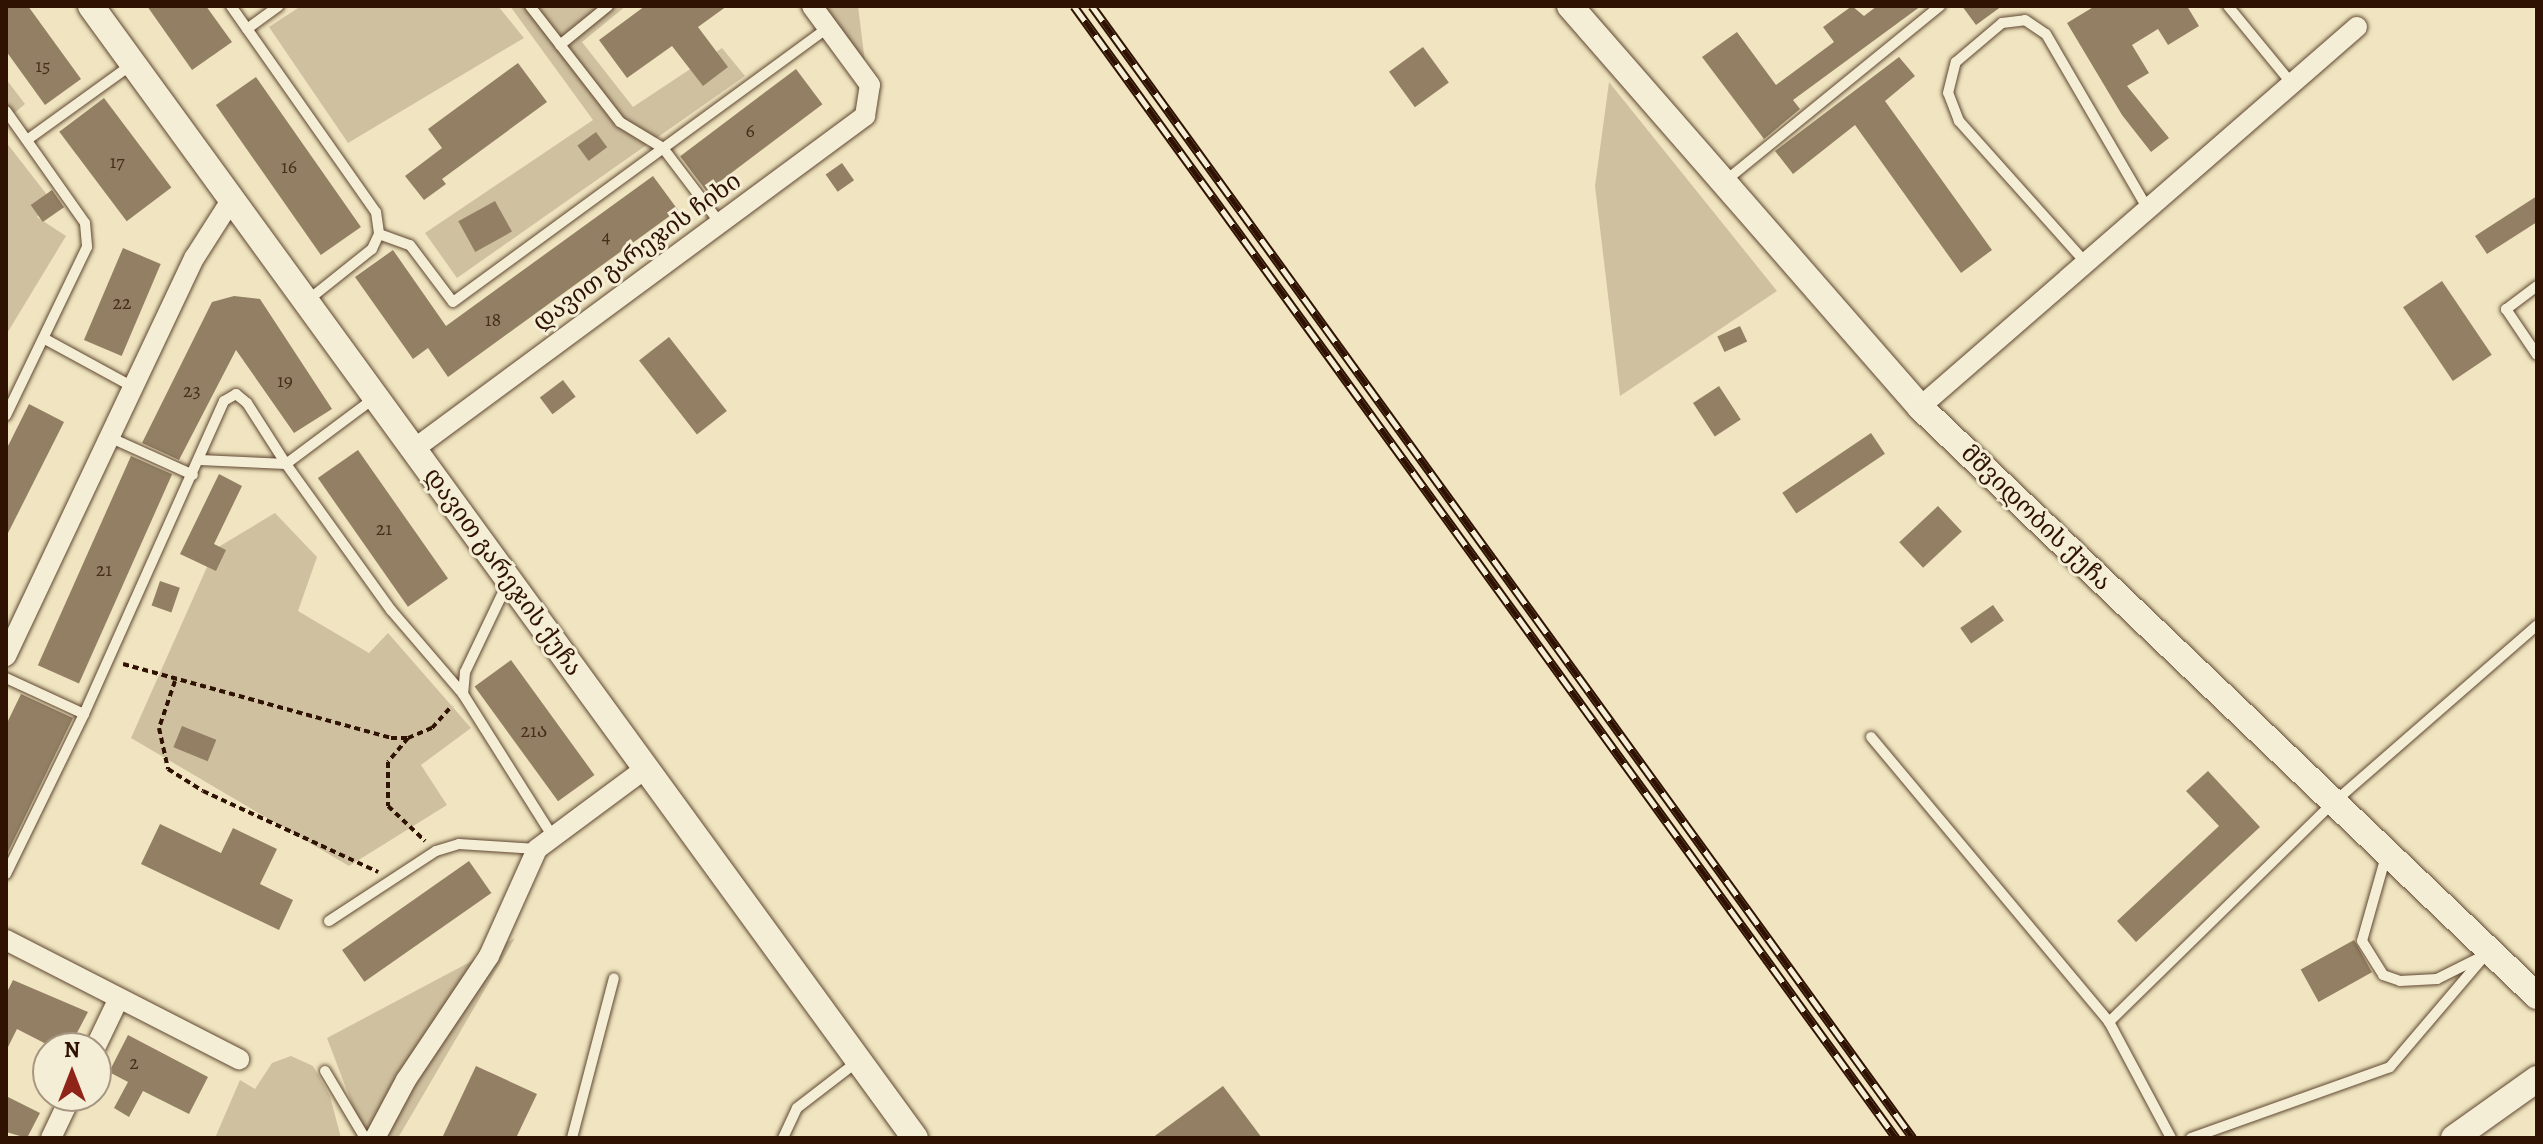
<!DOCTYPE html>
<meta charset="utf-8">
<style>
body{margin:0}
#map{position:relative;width:2543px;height:1144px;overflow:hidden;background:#f0e5c0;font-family:Alegreya,"Noto Serif Georgian",serif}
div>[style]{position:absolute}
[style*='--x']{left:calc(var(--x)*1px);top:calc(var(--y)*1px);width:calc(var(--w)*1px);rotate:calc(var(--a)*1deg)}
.green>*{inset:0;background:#cfc1a0}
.building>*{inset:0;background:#938064;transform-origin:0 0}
.path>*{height:4px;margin-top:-2px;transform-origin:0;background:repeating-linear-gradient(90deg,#2f1201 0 6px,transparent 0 10px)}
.roads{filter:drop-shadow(0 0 2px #5f4731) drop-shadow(0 0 2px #5f4731)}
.lane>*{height:10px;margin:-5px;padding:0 5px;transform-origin:5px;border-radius:5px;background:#f5eed6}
.street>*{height:20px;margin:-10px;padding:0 10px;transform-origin:10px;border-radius:10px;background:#f5eed6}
.secondary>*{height:26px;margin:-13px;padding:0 13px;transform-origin:13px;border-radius:13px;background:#f5eed6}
.rail>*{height:9px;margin-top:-4.5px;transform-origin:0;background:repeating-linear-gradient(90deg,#f5eed6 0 18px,#2f1201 0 36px);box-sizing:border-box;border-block:2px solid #2f1201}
span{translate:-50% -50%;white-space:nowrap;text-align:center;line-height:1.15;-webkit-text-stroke:6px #f5eed6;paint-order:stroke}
.number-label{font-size:20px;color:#482e1a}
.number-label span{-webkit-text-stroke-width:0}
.street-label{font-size:24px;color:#2f1201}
.frame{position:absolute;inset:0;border:8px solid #2f1201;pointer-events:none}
.north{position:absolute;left:32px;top:1032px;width:80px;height:80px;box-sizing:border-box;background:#f5eed6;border:2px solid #a69681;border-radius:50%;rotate:0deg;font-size:22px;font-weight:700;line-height:32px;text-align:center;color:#2f1201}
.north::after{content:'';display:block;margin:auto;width:28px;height:36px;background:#8f2418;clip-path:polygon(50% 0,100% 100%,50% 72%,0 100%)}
</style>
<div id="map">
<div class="green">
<i style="clip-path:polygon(301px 6px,498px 6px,524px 38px,348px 143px,269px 27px)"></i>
<i style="clip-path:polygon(510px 6px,626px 6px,582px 42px,633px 107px,722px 48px,745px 76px,457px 278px,425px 233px,593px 120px)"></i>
<i style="clip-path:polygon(823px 6px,858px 6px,866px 70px)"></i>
<i style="clip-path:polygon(6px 79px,25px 104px,6px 120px)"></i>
<i style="clip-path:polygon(1609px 82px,1777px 291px,1620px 396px,1595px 186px)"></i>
<i style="clip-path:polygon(6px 142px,51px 200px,37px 217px,66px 236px,6px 335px)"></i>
<i style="clip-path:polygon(275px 513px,317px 557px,298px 611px,369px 653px,388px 633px,471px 728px,421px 765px,447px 805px,349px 866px,131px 738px,215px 549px)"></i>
<i style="clip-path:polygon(515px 938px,398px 1138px,365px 1138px,327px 1038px)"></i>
<i style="clip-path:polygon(291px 1056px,313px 1066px,330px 1096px,341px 1138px,215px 1138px,240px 1080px,255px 1089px,272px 1063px)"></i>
</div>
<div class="building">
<i style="clip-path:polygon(6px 6px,28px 6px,81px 79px,45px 105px,6px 51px)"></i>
<i style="clip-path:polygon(147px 6px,206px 6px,232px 42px,192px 70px)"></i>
<i style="clip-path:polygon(645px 6px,727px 6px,698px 27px,728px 67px,703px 86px,672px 46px,627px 78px,599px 40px)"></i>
<i style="clip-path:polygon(1852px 6px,1864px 16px,1877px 6px,1921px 6px,1793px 100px,1800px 109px,1764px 139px,1702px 57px,1737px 32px,1776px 85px,1834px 42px,1823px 27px)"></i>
<i style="clip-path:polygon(1962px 6px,2002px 6px,1976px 25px)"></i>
<i style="clip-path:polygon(2095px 6px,2187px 6px,2199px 26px,2168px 45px,2158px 29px,2132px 45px,2149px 73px,2127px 86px,2169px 138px,2151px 152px,2122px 115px,2067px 23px)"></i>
<i style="left:1423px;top:47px;width:44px;height:42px;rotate:54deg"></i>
<i style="clip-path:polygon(1899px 57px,1915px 76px,1885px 101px,1992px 250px,1961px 273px,1855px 125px,1793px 174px,1775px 151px)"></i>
<i style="clip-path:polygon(518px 63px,547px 102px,442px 179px,446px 184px,424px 200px,405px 176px,442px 148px,428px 129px)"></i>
<i style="left:796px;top:69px;width:44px;height:145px;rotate:53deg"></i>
<i style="left:256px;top:77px;width:183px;height:49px;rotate:55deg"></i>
<i style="left:104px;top:98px;width:112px;height:56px;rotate:53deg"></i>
<i style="left:596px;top:132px;width:19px;height:23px;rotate:54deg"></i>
<i style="left:842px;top:163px;width:21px;height:20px;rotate:55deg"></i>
<i style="clip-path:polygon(653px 176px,678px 210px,448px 377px,428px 348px,413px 359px,355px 277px,393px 250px,446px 326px)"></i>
<i style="left:52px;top:190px;width:21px;height:26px;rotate:55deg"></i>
<i style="clip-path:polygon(2537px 196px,2537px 222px,2487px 254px,2475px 236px)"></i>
<i style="left:495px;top:201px;width:35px;height:42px;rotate:61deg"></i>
<i style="left:123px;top:248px;width:41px;height:100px;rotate:23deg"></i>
<i style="left:2442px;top:281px;width:89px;height:47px;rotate:56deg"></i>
<i style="clip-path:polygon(234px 296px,260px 299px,332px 409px,294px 433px,236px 350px,179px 460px,142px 443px,212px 302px)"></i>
<i style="left:1740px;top:326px;width:17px;height:25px;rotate:65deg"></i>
<i style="left:669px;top:337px;width:94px;height:38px;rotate:52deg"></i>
<i style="left:563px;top:380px;width:21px;height:29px;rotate:53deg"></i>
<i style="left:1719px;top:386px;width:40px;height:31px;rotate:57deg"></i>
<i style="clip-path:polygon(29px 404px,64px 422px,6px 537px,6px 450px)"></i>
<i style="left:1871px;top:433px;width:25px;height:107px;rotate:56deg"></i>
<i style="left:358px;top:450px;width:157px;height:49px;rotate:55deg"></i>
<i style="left:131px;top:456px;width:45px;height:229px;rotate:24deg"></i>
<i style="clip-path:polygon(219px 474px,242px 486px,214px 544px,226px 550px,216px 571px,180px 554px)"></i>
<i style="left:1938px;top:506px;width:35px;height:53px;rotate:47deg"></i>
<i style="left:160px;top:581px;width:21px;height:26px;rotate:19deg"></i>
<i style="left:1993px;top:605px;width:19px;height:40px;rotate:55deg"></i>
<i style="left:511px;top:660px;width:142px;height:45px;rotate:54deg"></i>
<i style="clip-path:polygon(21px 694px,73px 718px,6px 856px,6px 725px)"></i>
<i style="left:182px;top:726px;width:37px;height:23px;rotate:22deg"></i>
<i style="clip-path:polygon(2208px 771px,2260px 827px,2136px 942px,2117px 921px,2219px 826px,2186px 791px)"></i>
<i style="clip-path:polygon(160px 824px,221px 853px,233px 828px,277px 849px,260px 884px,293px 900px,279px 930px,141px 864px)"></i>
<i style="left:469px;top:861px;width:39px;height:155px;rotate:55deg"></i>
<i style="left:2354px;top:940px;width:37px;height:61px;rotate:61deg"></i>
<i style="clip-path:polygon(13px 980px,88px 1012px,69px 1048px,54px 1048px,17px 1029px,6px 1051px,6px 994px)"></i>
<i style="clip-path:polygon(128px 1035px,208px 1077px,189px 1114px,143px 1091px,129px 1117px,114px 1108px,128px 1082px,109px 1072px)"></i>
<i style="clip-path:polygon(476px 1066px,537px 1094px,516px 1138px,442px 1138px)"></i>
<i style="clip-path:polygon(1223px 1086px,1262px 1138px,1152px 1138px)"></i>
<i style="clip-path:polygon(6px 1096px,40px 1113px,27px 1138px,6px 1132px)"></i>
</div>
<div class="path">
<i style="--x:123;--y:664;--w:278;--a:15.4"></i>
<i style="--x:391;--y:738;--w:17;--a:0"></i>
<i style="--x:408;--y:738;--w:26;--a:-23"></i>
<i style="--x:432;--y:728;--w:30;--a:-48"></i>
<i style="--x:175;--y:681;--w:50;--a:108.8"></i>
<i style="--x:159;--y:728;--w:42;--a:77.6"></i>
<i style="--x:168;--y:769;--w:41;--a:32.2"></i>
<i style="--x:203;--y:791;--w:193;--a:24.8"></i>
<i style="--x:408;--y:738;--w:31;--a:130"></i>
<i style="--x:388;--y:762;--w:44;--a:90"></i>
<i style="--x:388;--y:806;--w:51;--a:43.4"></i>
</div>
<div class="roads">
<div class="lane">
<i style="--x:231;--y:6;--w:252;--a:54.9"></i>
<i style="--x:376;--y:212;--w:22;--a:82"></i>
<i style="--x:379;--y:234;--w:17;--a:115"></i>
<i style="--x:372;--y:249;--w:82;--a:141.4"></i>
<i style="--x:530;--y:6;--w:147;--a:52.2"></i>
<i style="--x:620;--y:122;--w:50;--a:31.2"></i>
<i style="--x:663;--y:148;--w:94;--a:52.8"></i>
<i style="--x:2228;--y:6;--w:102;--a:50.6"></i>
<i style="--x:247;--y:29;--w:39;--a:-36"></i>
<i style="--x:560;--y:45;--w:62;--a:-39.1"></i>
<i style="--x:6;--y:111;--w:137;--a:54.8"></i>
<i style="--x:85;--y:223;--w:24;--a:85"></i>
<i style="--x:87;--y:247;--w:187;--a:115.7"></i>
<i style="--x:27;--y:140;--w:128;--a:-35.8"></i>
<i style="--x:1724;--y:182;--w:279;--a:-39.2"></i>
<i style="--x:379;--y:234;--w:33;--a:20"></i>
<i style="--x:410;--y:245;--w:71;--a:53"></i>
<i style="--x:453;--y:302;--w:464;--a:-36.2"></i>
<i style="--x:2086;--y:263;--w:191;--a:-131.8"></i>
<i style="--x:1959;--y:121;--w:30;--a:-111"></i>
<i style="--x:1948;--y:93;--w:32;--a:-76"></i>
<i style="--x:1956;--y:62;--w:60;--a:-40.3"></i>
<i style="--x:2002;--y:23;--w:23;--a:-7"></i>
<i style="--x:2025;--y:20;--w:25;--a:34"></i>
<i style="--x:2046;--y:34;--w:203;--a:59.8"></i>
<i style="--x:2537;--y:286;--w:39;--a:143"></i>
<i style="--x:2506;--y:309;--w:55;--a:56"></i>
<i style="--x:45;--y:339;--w:100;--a:28.6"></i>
<i style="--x:109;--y:437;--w:92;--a:24.3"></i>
<i style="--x:200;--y:460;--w:86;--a:2.7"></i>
<i style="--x:286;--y:464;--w:180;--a:54.3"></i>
<i style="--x:391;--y:610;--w:111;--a:49.4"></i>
<i style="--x:508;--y:582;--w:100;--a:115.5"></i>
<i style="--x:465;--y:672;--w:22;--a:95"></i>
<i style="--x:463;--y:694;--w:169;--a:57.8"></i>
<i style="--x:6;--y:678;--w:86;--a:24.8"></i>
<i style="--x:1871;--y:737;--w:371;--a:50.1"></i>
<i style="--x:2386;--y:856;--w:88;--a:105.8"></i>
<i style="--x:2362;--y:941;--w:40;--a:58"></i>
<i style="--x:2383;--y:975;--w:18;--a:19"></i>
<i style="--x:2400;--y:981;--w:37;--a:-3"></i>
<i style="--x:2437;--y:979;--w:47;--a:-26.6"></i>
<i style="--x:6;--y:874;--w:178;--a:-64"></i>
<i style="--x:84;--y:714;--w:343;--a:-65.9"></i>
<i style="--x:224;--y:401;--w:14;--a:-30"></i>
<i style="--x:236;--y:394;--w:14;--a:39"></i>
<i style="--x:247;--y:403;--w:72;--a:57.4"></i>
<i style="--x:286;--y:464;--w:112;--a:-36.7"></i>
<i style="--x:329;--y:921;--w:128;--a:-33.2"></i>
<i style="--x:436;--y:851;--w:24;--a:-17"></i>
<i style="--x:459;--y:844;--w:78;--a:3.7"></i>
<i style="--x:325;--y:1071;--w:78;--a:59.2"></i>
<i style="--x:572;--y:1138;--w:165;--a:-75.3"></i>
<i style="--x:783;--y:1138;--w:33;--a:-65"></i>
<i style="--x:797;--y:1108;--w:77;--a:-37.6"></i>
<i style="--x:2171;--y:1138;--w:132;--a:-118.1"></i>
<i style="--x:2109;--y:1022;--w:312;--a:-44.4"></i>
<i style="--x:2332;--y:804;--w:272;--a:-41.1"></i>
<i style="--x:2191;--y:1138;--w:211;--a:-19.6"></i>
<i style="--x:2390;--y:1067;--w:151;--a:-49.6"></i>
</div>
<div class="street">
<i style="--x:1920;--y:407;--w:579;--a:-41.01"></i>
<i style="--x:414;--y:449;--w:561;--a:-36.44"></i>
<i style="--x:865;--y:116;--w:31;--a:-81"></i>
<i style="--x:870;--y:85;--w:98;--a:-126.3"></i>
<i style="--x:6;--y:656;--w:441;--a:-64.7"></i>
<i style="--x:195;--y:257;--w:69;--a:-57.5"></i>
<i style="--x:6;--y:940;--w:262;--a:27.1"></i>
<i style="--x:95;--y:1048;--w:53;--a:-64.4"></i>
<i style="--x:51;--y:1138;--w:47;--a:-64.5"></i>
<i style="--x:375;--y:1138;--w:66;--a:-61.9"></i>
<i style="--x:406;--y:1080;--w:149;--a:-56.2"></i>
<i style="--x:489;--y:956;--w:117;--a:-65.8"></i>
<i style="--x:537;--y:849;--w:136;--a:-36.6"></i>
</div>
<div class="secondary">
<i style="--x:91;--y:6;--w:1400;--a:53.95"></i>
<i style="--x:1570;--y:6;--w:532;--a:48.88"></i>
<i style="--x:1920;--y:407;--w:853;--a:43.67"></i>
<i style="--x:2454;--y:1138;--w:102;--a:-35.4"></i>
</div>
</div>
<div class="rail">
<i style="--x:1074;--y:6;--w:1399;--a:54.01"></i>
<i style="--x:1092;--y:6;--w:1398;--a:54.05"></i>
</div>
<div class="number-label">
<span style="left:43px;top:65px">15</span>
<span style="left:750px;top:130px">6</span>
<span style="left:117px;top:161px">17</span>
<span style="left:289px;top:166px">16</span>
<span style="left:606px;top:236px">4</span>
<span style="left:122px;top:302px">22</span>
<span style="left:493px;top:319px">18</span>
<span style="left:285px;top:380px">19</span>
<span style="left:192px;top:390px">23</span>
<span style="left:384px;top:528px">21</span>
<span style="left:104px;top:569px">21</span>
<span style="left:534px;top:730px">21ა</span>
<span style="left:134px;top:1062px">2</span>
</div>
<div class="street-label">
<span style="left:637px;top:252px;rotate:-36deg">დავით გარეჯის ჩიხი</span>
<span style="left:2036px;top:518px;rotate:44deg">მშვიდობის ქუჩა</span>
<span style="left:503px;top:572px;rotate:54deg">დავით გარეჯის ქუჩა</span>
</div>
<div class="frame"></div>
<div class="north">N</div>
</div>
